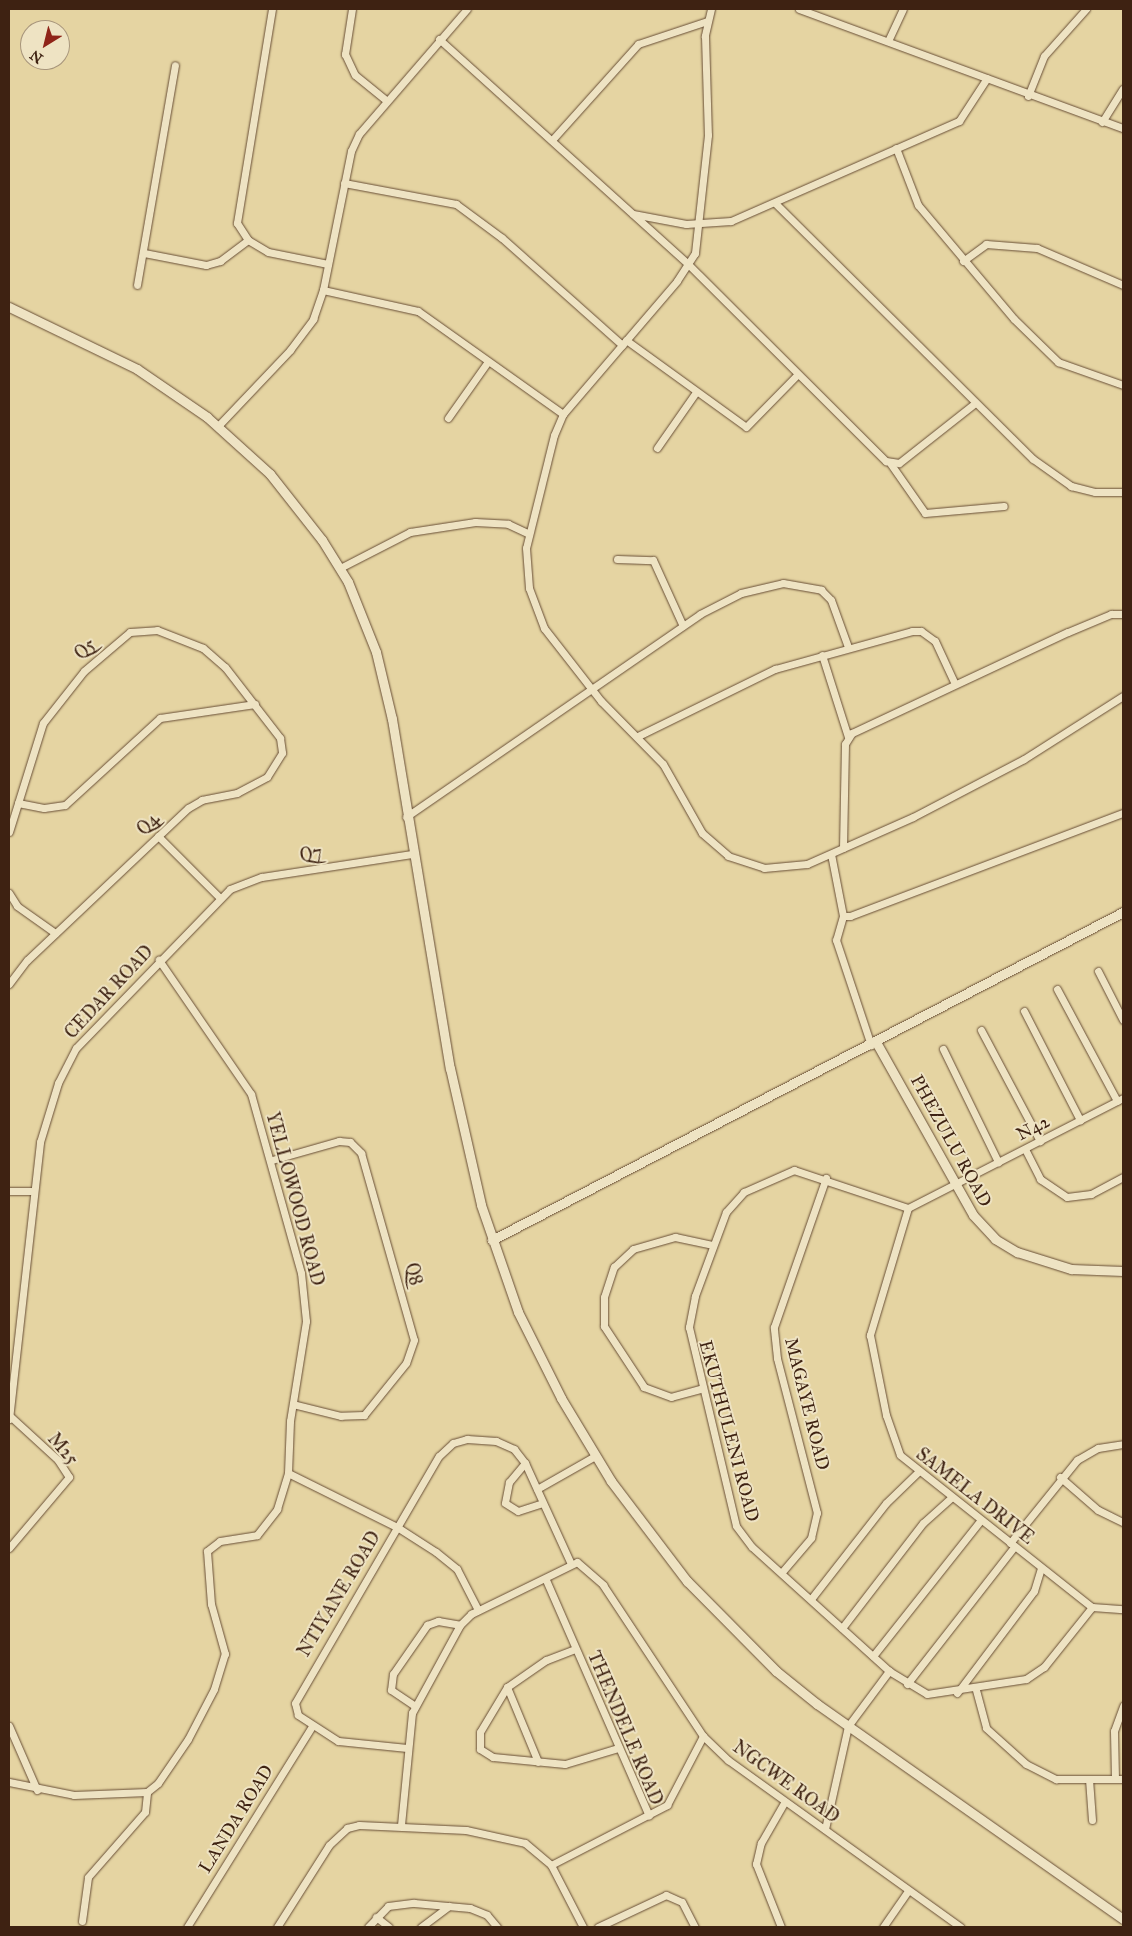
<!DOCTYPE html>
<style>
body{margin:0}
#map{position:relative;width:1132px;height:1936px;overflow:hidden;background:#e5d4a2;font-family:"IM FELL Great Primer",serif}
div>[style]{position:absolute}
[style*='--x']{left:calc(var(--x)*1px);top:calc(var(--y)*1px);width:calc(var(--w)*1px);rotate:calc(var(--a)*1deg)}
.roads{filter:drop-shadow(0 0 1px #684e36) drop-shadow(0 0 1px #684e36)}
.minor>*{height:7px;margin:-3.5px;padding:0 3.5px;transform-origin:3.5px;border-radius:3.5px;background:#eee3c3}
.tertiary>*{height:9px;margin:-4.5px;padding:0 4.5px;transform-origin:4.5px;border-radius:4.5px;background:#eee3c3}
span{translate:-50% -50%;white-space:nowrap;text-align:center;line-height:1.15;-webkit-text-stroke:4px #eee3c3;paint-order:stroke}
.street-label{font-size:18px;color:#3e2212}
.frame{position:absolute;inset:0;border:10px solid #3e2212;pointer-events:none}
.north{position:absolute;left:20px;top:20px;width:50px;height:50px;box-sizing:border-box;background:#eee3c3;border:1px solid #a8967c;border-radius:50%;rotate:216deg;font-size:14px;font-weight:700;line-height:20px;text-align:center;color:#3e2212}
.north::after{content:'';display:block;margin:auto;width:18px;height:22px;background:#8f2418;clip-path:polygon(50% 0,100% 100%,50% 72%,0 100%)}
</style>
<div id="map">
<div class="roads">
<div class="minor">
<i style="--x:272;--y:9;--w:217;--a:99.3"></i>
<i style="--x:237;--y:223;--w:20;--a:57"></i>
<i style="--x:248;--y:240;--w:23;--a:31"></i>
<i style="--x:268;--y:252;--w:61;--a:11.3"></i>
<i style="--x:352;--y:9;--w:46;--a:98.8"></i>
<i style="--x:345;--y:54;--w:23;--a:65"></i>
<i style="--x:355;--y:75;--w:40;--a:39"></i>
<i style="--x:711;--y:9;--w:28;--a:103"></i>
<i style="--x:705;--y:36;--w:99;--a:88.3"></i>
<i style="--x:708;--y:135;--w:119;--a:96.3"></i>
<i style="--x:695;--y:253;--w:33;--a:123"></i>
<i style="--x:677;--y:281;--w:175;--a:130.6"></i>
<i style="--x:563;--y:414;--w:23;--a:113"></i>
<i style="--x:554;--y:435;--w:116;--a:103.9"></i>
<i style="--x:526;--y:548;--w:40;--a:85.7"></i>
<i style="--x:529;--y:588;--w:43;--a:69.4"></i>
<i style="--x:544;--y:628;--w:93;--a:52"></i>
<i style="--x:601;--y:701;--w:88;--a:45.5"></i>
<i style="--x:663;--y:764;--w:79;--a:60.5"></i>
<i style="--x:702;--y:833;--w:35;--a:41"></i>
<i style="--x:728;--y:856;--w:38;--a:18"></i>
<i style="--x:764;--y:868;--w:43;--a:-5.3"></i>
<i style="--x:807;--y:864;--w:116;--a:-23.9"></i>
<i style="--x:913;--y:817;--w:125;--a:-27.6"></i>
<i style="--x:1024;--y:759;--w:117;--a:-32.5"></i>
<i style="--x:799;--y:9;--w:345;--a:20.2"></i>
<i style="--x:439;--y:39;--w:337;--a:42.1"></i>
<i style="--x:689;--y:265;--w:278;--a:44.9"></i>
<i style="--x:886;--y:461;--w:13;--a:9"></i>
<i style="--x:899;--y:463;--w:95;--a:-38.2"></i>
<i style="--x:888;--y:41;--w:35;--a:-65"></i>
<i style="--x:1028;--y:96;--w:43;--a:-68.2"></i>
<i style="--x:1044;--y:56;--w:63;--a:-48.2"></i>
<i style="--x:1102;--y:122;--w:39;--a:-58"></i>
<i style="--x:552;--y:140;--w:129;--a:-48.1"></i>
<i style="--x:638;--y:44;--w:73;--a:-18.4"></i>
<i style="--x:896;--y:148;--w:61;--a:68.9"></i>
<i style="--x:918;--y:205;--w:149;--a:49.9"></i>
<i style="--x:1014;--y:319;--w:62;--a:44.3"></i>
<i style="--x:1058;--y:362;--w:69;--a:19.5"></i>
<i style="--x:344;--y:183;--w:114;--a:10.6"></i>
<i style="--x:456;--y:204;--w:57;--a:36.5"></i>
<i style="--x:502;--y:238;--w:161;--a:41.7"></i>
<i style="--x:775;--y:203;--w:363;--a:44.8"></i>
<i style="--x:1033;--y:459;--w:47;--a:35.4"></i>
<i style="--x:1071;--y:486;--w:25;--a:14"></i>
<i style="--x:1095;--y:492;--w:28;--a:0"></i>
<i style="--x:633;--y:214;--w:54;--a:10.7"></i>
<i style="--x:686;--y:224;--w:45;--a:-3.8"></i>
<i style="--x:731;--y:221;--w:249;--a:-23.7"></i>
<i style="--x:959;--y:121;--w:51;--a:-56.9"></i>
<i style="--x:144;--y:253;--w:63;--a:11"></i>
<i style="--x:206;--y:265;--w:15;--a:-16"></i>
<i style="--x:220;--y:261;--w:35;--a:-37"></i>
<i style="--x:963;--y:261;--w:29;--a:-36"></i>
<i style="--x:986;--y:244;--w:51;--a:4.5"></i>
<i style="--x:1037;--y:248;--w:94;--a:23.3"></i>
<i style="--x:137;--y:285;--w:223;--a:-80.2"></i>
<i style="--x:323;--y:290;--w:97;--a:12.5"></i>
<i style="--x:418;--y:311;--w:178;--a:35.4"></i>
<i style="--x:626;--y:340;--w:148;--a:35.9"></i>
<i style="--x:746;--y:427;--w:73;--a:-45.6"></i>
<i style="--x:448;--y:418;--w:67;--a:-54.7"></i>
<i style="--x:218;--y:426;--w:105;--a:-46.5"></i>
<i style="--x:290;--y:350;--w:39;--a:-53"></i>
<i style="--x:313;--y:319;--w:31;--a:-71"></i>
<i style="--x:323;--y:290;--w:142;--a:-78.6"></i>
<i style="--x:351;--y:151;--w:19;--a:-65"></i>
<i style="--x:359;--y:134;--w:165;--a:-49.2"></i>
<i style="--x:657;--y:448;--w:68;--a:-55.1"></i>
<i style="--x:890;--y:463;--w:61;--a:55"></i>
<i style="--x:925;--y:513;--w:79;--a:-5.1"></i>
<i style="--x:617;--y:559;--w:36;--a:2"></i>
<i style="--x:653;--y:560;--w:72;--a:65.6"></i>
<i style="--x:340;--y:568;--w:79;--a:-27.2"></i>
<i style="--x:410;--y:532;--w:66;--a:-8.7"></i>
<i style="--x:475;--y:522;--w:33;--a:3"></i>
<i style="--x:508;--y:524;--w:23;--a:25"></i>
<i style="--x:822;--y:655;--w:86;--a:72.4"></i>
<i style="--x:638;--y:736;--w:153;--a:-26.1"></i>
<i style="--x:775;--y:669;--w:142;--a:-15.5"></i>
<i style="--x:912;--y:631;--w:9;--a:0"></i>
<i style="--x:921;--y:631;--w:17;--a:36"></i>
<i style="--x:935;--y:641;--w:47;--a:65.1"></i>
<i style="--x:18;--y:803;--w:26;--a:11"></i>
<i style="--x:44;--y:808;--w:21;--a:-8"></i>
<i style="--x:65;--y:805;--w:129;--a:-42.5"></i>
<i style="--x:160;--y:718;--w:96;--a:-8.4"></i>
<i style="--x:406;--y:817;--w:357;--a:-34.6"></i>
<i style="--x:700;--y:614;--w:46;--a:-27.1"></i>
<i style="--x:741;--y:593;--w:43;--a:-13.4"></i>
<i style="--x:783;--y:583;--w:39;--a:10"></i>
<i style="--x:821;--y:590;--w:14;--a:45"></i>
<i style="--x:831;--y:600;--w:50;--a:70.1"></i>
<i style="--x:9;--y:832;--w:114;--a:-72.7"></i>
<i style="--x:43;--y:723;--w:66;--a:-51.7"></i>
<i style="--x:84;--y:671;--w:60;--a:-40.3"></i>
<i style="--x:130;--y:632;--w:27;--a:-4"></i>
<i style="--x:157;--y:630;--w:49;--a:21.4"></i>
<i style="--x:203;--y:648;--w:29;--a:41"></i>
<i style="--x:225;--y:667;--w:90;--a:52.2"></i>
<i style="--x:280;--y:738;--w:15;--a:82"></i>
<i style="--x:282;--y:753;--w:28;--a:122"></i>
<i style="--x:267;--y:777;--w:34;--a:152"></i>
<i style="--x:237;--y:793;--w:36;--a:169"></i>
<i style="--x:202;--y:800;--w:16;--a:150"></i>
<i style="--x:188;--y:808;--w:221;--a:136.6"></i>
<i style="--x:27;--y:960;--w:30;--a:127"></i>
<i style="--x:158;--y:836;--w:85;--a:45"></i>
<i style="--x:843;--y:848;--w:104;--a:-88.9"></i>
<i style="--x:845;--y:744;--w:13;--a:-58"></i>
<i style="--x:852;--y:733;--w:238;--a:-25.1"></i>
<i style="--x:1068;--y:632;--w:47;--a:-22.7"></i>
<i style="--x:1111;--y:614;--w:12;--a:0"></i>
<i style="--x:831;--y:854;--w:63;--a:79"></i>
<i style="--x:843;--y:916;--w:7;--a:0"></i>
<i style="--x:850;--y:916;--w:292;--a:-20.7"></i>
<i style="--x:9;--y:893;--w:15;--a:58"></i>
<i style="--x:17;--y:906;--w:47;--a:35.4"></i>
<i style="--x:843;--y:916;--w:25;--a:106"></i>
<i style="--x:836;--y:940;--w:111;--a:71.6"></i>
<i style="--x:1098;--y:971;--w:55;--a:63"></i>
<i style="--x:1057;--y:989;--w:127;--a:61.8"></i>
<i style="--x:1024;--y:1011;--w:123;--a:62.8"></i>
<i style="--x:981;--y:1030;--w:126;--a:62"></i>
<i style="--x:943;--y:1049;--w:126;--a:64"></i>
<i style="--x:1025;--y:1149;--w:34;--a:63"></i>
<i style="--x:1040;--y:1179;--w:32;--a:34"></i>
<i style="--x:1067;--y:1197;--w:24;--a:-7"></i>
<i style="--x:1091;--y:1194;--w:36;--a:-28"></i>
<i style="--x:272;--y:1160;--w:70;--a:-15.8"></i>
<i style="--x:339;--y:1141;--w:11;--a:5"></i>
<i style="--x:350;--y:1142;--w:16;--a:45"></i>
<i style="--x:361;--y:1153;--w:194;--a:74.2"></i>
<i style="--x:414;--y:1340;--w:24;--a:109"></i>
<i style="--x:406;--y:1363;--w:67;--a:128.9"></i>
<i style="--x:364;--y:1415;--w:23;--a:178"></i>
<i style="--x:341;--y:1416;--w:49;--a:-166"></i>
<i style="--x:9;--y:1191;--w:22;--a:0"></i>
<i style="--x:908;--y:1208;--w:120;--a:-161.6"></i>
<i style="--x:794;--y:1170;--w:55;--a:156.3"></i>
<i style="--x:744;--y:1192;--w:27;--a:132"></i>
<i style="--x:726;--y:1212;--w:90;--a:110.3"></i>
<i style="--x:695;--y:1296;--w:32;--a:101"></i>
<i style="--x:689;--y:1327;--w:204;--a:76.7"></i>
<i style="--x:736;--y:1526;--w:26;--a:53"></i>
<i style="--x:752;--y:1547;--w:185;--a:42.1"></i>
<i style="--x:889;--y:1671;--w:44;--a:31.2"></i>
<i style="--x:927;--y:1694;--w:100;--a:-8.6"></i>
<i style="--x:1026;--y:1679;--w:22;--a:-34"></i>
<i style="--x:1044;--y:1667;--w:77;--a:-51.3"></i>
<i style="--x:908;--y:1208;--w:133;--a:106.7"></i>
<i style="--x:870;--y:1335;--w:82;--a:78.7"></i>
<i style="--x:886;--y:1415;--w:42;--a:70.7"></i>
<i style="--x:900;--y:1455;--w:245;--a:38.4"></i>
<i style="--x:1092;--y:1607;--w:31;--a:4"></i>
<i style="--x:908;--y:1208;--w:242;--a:-27.1"></i>
<i style="--x:700;--y:1389;--w:30;--a:165"></i>
<i style="--x:671;--y:1397;--w:29;--a:-160"></i>
<i style="--x:644;--y:1387;--w:73;--a:-123.3"></i>
<i style="--x:604;--y:1326;--w:29;--a:-90"></i>
<i style="--x:604;--y:1297;--w:32;--a:-72"></i>
<i style="--x:614;--y:1267;--w:26;--a:-43"></i>
<i style="--x:633;--y:1249;--w:44;--a:-15.9"></i>
<i style="--x:675;--y:1237;--w:39;--a:12"></i>
<i style="--x:9;--y:1419;--w:279;--a:-83.6"></i>
<i style="--x:40;--y:1142;--w:62;--a:-73"></i>
<i style="--x:58;--y:1083;--w:39;--a:-63"></i>
<i style="--x:76;--y:1048;--w:221;--a:-45.9"></i>
<i style="--x:230;--y:889;--w:34;--a:-21"></i>
<i style="--x:262;--y:877;--w:153;--a:-8.7"></i>
<i style="--x:525;--y:1463;--w:25;--a:130"></i>
<i style="--x:509;--y:1482;--w:21;--a:101"></i>
<i style="--x:505;--y:1503;--w:15;--a:32"></i>
<i style="--x:518;--y:1511;--w:26;--a:-18"></i>
<i style="--x:288;--y:1473;--w:122;--a:26.4"></i>
<i style="--x:397;--y:1527;--w:46;--a:32.7"></i>
<i style="--x:436;--y:1552;--w:27;--a:39"></i>
<i style="--x:457;--y:1569;--w:46;--a:62.9"></i>
<i style="--x:1060;--y:1477;--w:50;--a:41"></i>
<i style="--x:1098;--y:1510;--w:28;--a:26"></i>
<i style="--x:537;--y:1489;--w:67;--a:-29.6"></i>
<i style="--x:1010;--y:1543;--w:107;--a:-51.1"></i>
<i style="--x:1077;--y:1460;--w:24;--a:-30"></i>
<i style="--x:1098;--y:1448;--w:25;--a:-9"></i>
<i style="--x:9;--y:1548;--w:93;--a:-49.8"></i>
<i style="--x:69;--y:1477;--w:20;--a:-123"></i>
<i style="--x:58;--y:1460;--w:64;--a:-137.5"></i>
<i style="--x:782;--y:1572;--w:45;--a:-49.5"></i>
<i style="--x:811;--y:1538;--w:26;--a:-77"></i>
<i style="--x:817;--y:1513;--w:160;--a:-104.5"></i>
<i style="--x:777;--y:1358;--w:31;--a:-96"></i>
<i style="--x:774;--y:1327;--w:158;--a:-70.8"></i>
<i style="--x:546;--y:1580;--w:257;--a:66.4"></i>
<i style="--x:811;--y:1599;--w:122;--a:-52"></i>
<i style="--x:886;--y:1503;--w:45;--a:-44.1"></i>
<i style="--x:842;--y:1628;--w:133;--a:-52.4"></i>
<i style="--x:923;--y:1523;--w:38;--a:-42"></i>
<i style="--x:575;--y:1649;--w:31;--a:159"></i>
<i style="--x:546;--y:1660;--w:47;--a:145.3"></i>
<i style="--x:507;--y:1687;--w:52;--a:121"></i>
<i style="--x:480;--y:1732;--w:17;--a:90"></i>
<i style="--x:480;--y:1749;--w:15;--a:32"></i>
<i style="--x:493;--y:1757;--w:72;--a:5.6"></i>
<i style="--x:565;--y:1764;--w:55;--a:-16.8"></i>
<i style="--x:873;--y:1656;--w:172;--a:-51.6"></i>
<i style="--x:907;--y:1684;--w:174;--a:-52"></i>
<i style="--x:507;--y:1687;--w:81;--a:67.5"></i>
<i style="--x:976;--y:1690;--w:39;--a:75"></i>
<i style="--x:986;--y:1728;--w:54;--a:42"></i>
<i style="--x:1026;--y:1764;--w:34;--a:27"></i>
<i style="--x:1056;--y:1779;--w:67;--a:0"></i>
<i style="--x:957;--y:1693;--w:128;--a:-53"></i>
<i style="--x:1034;--y:1591;--w:24;--a:-73"></i>
<i style="--x:415;--y:1706;--w:29;--a:-146"></i>
<i style="--x:391;--y:1690;--w:16;--a:-83"></i>
<i style="--x:393;--y:1674;--w:60;--a:-55.2"></i>
<i style="--x:427;--y:1625;--w:12;--a:-20"></i>
<i style="--x:438;--y:1621;--w:22;--a:10"></i>
<i style="--x:9;--y:1726;--w:70;--a:66.4"></i>
<i style="--x:407;--y:1748;--w:69;--a:-174.2"></i>
<i style="--x:338;--y:1741;--w:48;--a:-147"></i>
<i style="--x:298;--y:1715;--w:12;--a:-104"></i>
<i style="--x:295;--y:1703;--w:286;--a:-59.8"></i>
<i style="--x:439;--y:1456;--w:19;--a:-43"></i>
<i style="--x:453;--y:1443;--w:15;--a:-16"></i>
<i style="--x:467;--y:1439;--w:29;--a:4"></i>
<i style="--x:496;--y:1441;--w:20;--a:24"></i>
<i style="--x:514;--y:1449;--w:18;--a:52"></i>
<i style="--x:525;--y:1463;--w:111;--a:65.5"></i>
<i style="--x:1089;--y:1779;--w:41;--a:85.8"></i>
<i style="--x:1115;--y:1779;--w:48;--a:-91.2"></i>
<i style="--x:1114;--y:1731;--w:27;--a:-70"></i>
<i style="--x:9;--y:1782;--w:66;--a:11.3"></i>
<i style="--x:74;--y:1795;--w:73;--a:-2.4"></i>
<i style="--x:147;--y:1792;--w:14;--a:-39"></i>
<i style="--x:158;--y:1783;--w:53;--a:-55.7"></i>
<i style="--x:188;--y:1739;--w:56;--a:-62.5"></i>
<i style="--x:214;--y:1689;--w:37;--a:-73"></i>
<i style="--x:225;--y:1654;--w:52;--a:-105.6"></i>
<i style="--x:211;--y:1604;--w:53;--a:-94.3"></i>
<i style="--x:207;--y:1551;--w:16;--a:-38"></i>
<i style="--x:220;--y:1541;--w:37;--a:-9"></i>
<i style="--x:257;--y:1535;--w:33;--a:-52"></i>
<i style="--x:277;--y:1509;--w:38;--a:-73"></i>
<i style="--x:288;--y:1473;--w:52;--a:-87.8"></i>
<i style="--x:290;--y:1421;--w:101;--a:-80.9"></i>
<i style="--x:306;--y:1321;--w:48;--a:-95.9"></i>
<i style="--x:301;--y:1273;--w:186;--a:-105.6"></i>
<i style="--x:251;--y:1094;--w:163;--a:-124.5"></i>
<i style="--x:401;--y:1825;--w:113;--a:-84.4"></i>
<i style="--x:412;--y:1713;--w:100;--a:-61.4"></i>
<i style="--x:460;--y:1625;--w:16;--a:-45"></i>
<i style="--x:471;--y:1614;--w:118;--a:-26.1"></i>
<i style="--x:577;--y:1562;--w:35;--a:41"></i>
<i style="--x:603;--y:1585;--w:181;--a:56.5"></i>
<i style="--x:703;--y:1736;--w:35;--a:44"></i>
<i style="--x:728;--y:1760;--w:286;--a:35.7"></i>
<i style="--x:825;--y:1829;--w:106;--a:-77.4"></i>
<i style="--x:848;--y:1726;--w:69;--a:-53.3"></i>
<i style="--x:551;--y:1865;--w:131;--a:-27.3"></i>
<i style="--x:667;--y:1805;--w:78;--a:-62.4"></i>
<i style="--x:376;--y:1917;--w:16;--a:38"></i>
<i style="--x:82;--y:1921;--w:44;--a:-82.2"></i>
<i style="--x:88;--y:1877;--w:86;--a:-48.8"></i>
<i style="--x:145;--y:1812;--w:20;--a:-84"></i>
<i style="--x:187;--y:1927;--w:237;--a:-58.1"></i>
<i style="--x:277;--y:1927;--w:97;--a:-57.6"></i>
<i style="--x:329;--y:1845;--w:25;--a:-43"></i>
<i style="--x:347;--y:1828;--w:12;--a:-14"></i>
<i style="--x:359;--y:1825;--w:107;--a:2.7"></i>
<i style="--x:466;--y:1830;--w:60;--a:12.4"></i>
<i style="--x:525;--y:1843;--w:34;--a:40"></i>
<i style="--x:551;--y:1865;--w:70;--a:62.7"></i>
<i style="--x:368;--y:1927;--w:29;--a:-46"></i>
<i style="--x:388;--y:1906;--w:26;--a:-7"></i>
<i style="--x:414;--y:1903;--w:56;--a:5.1"></i>
<i style="--x:470;--y:1908;--w:18;--a:22"></i>
<i style="--x:487;--y:1915;--w:16;--a:50"></i>
<i style="--x:421;--y:1927;--w:35;--a:-37"></i>
<i style="--x:598;--y:1927;--w:75;--a:-25.2"></i>
<i style="--x:666;--y:1895;--w:17;--a:24"></i>
<i style="--x:682;--y:1902;--w:28;--a:63"></i>
<i style="--x:781;--y:1927;--w:68;--a:-111.6"></i>
<i style="--x:756;--y:1864;--w:22;--a:-77"></i>
<i style="--x:761;--y:1843;--w:46;--a:-60.1"></i>
<i style="--x:883;--y:1927;--w:44;--a:-55.2"></i>
</div>
<div class="tertiary">
<i style="--x:9;--y:307;--w:142;--a:25.8"></i>
<i style="--x:137;--y:369;--w:85;--a:34.4"></i>
<i style="--x:207;--y:417;--w:85;--a:42.1"></i>
<i style="--x:270;--y:474;--w:84;--a:51.8"></i>
<i style="--x:322;--y:540;--w:49;--a:58.2"></i>
<i style="--x:348;--y:582;--w:75;--a:68.2"></i>
<i style="--x:376;--y:652;--w:69;--a:76.6"></i>
<i style="--x:392;--y:719;--w:354;--a:80.6"></i>
<i style="--x:450;--y:1068;--w:140;--a:77.2"></i>
<i style="--x:481;--y:1205;--w:113;--a:70.9"></i>
<i style="--x:518;--y:1312;--w:96;--a:63.4"></i>
<i style="--x:561;--y:1398;--w:97;--a:58.9"></i>
<i style="--x:611;--y:1481;--w:126;--a:52.8"></i>
<i style="--x:687;--y:1581;--w:127;--a:45.3"></i>
<i style="--x:776;--y:1671;--w:53;--a:38.8"></i>
<i style="--x:817;--y:1704;--w:374;--a:35.1"></i>
<i style="--x:876;--y:1042;--w:198;--a:60.7"></i>
<i style="--x:973;--y:1215;--w:33;--a:47"></i>
<i style="--x:995;--y:1239;--w:26;--a:31"></i>
<i style="--x:1017;--y:1252;--w:57;--a:17.5"></i>
<i style="--x:1071;--y:1269;--w:52;--a:2.2"></i>
<i style="--x:492;--y:1240;--w:711;--a:-27.47"></i>
</div>
</div>
<div class="street-label">
<span style="left:85px;top:649px;rotate:-44deg">Q5</span>
<span style="left:148px;top:824px;rotate:-45deg">Q4</span>
<span style="left:311px;top:854px;rotate:-10deg">Q7</span>
<span style="left:109px;top:992px;rotate:-47deg">CEDAR ROAD</span>
<span style="left:1033px;top:1128px;rotate:-27deg">N42</span>
<span style="left:951px;top:1141px;rotate:61deg">PHEZULU ROAD</span>
<span style="left:295px;top:1199px;rotate:75deg">YELLOWOOD ROAD</span>
<span style="left:414px;top:1274px;rotate:74deg">Q8</span>
<span style="left:807px;top:1404px;rotate:76deg">MAGAYE ROAD</span>
<span style="left:729px;top:1431px;rotate:75deg">EKUTHULENI ROAD</span>
<span style="left:63px;top:1449px;rotate:49deg">M25</span>
<span style="left:975px;top:1496px;rotate:38deg">SAMELA DRIVE</span>
<span style="left:339px;top:1594px;rotate:-59deg">NTIYANE ROAD</span>
<span style="left:625px;top:1728px;rotate:67deg">THENDELE ROAD</span>
<span style="left:786px;top:1782px;rotate:36deg">NGCWE ROAD</span>
<span style="left:236px;top:1819px;rotate:-58deg">LANDA ROAD</span>
</div>
<div class="frame"></div>
<div class="north">N</div>
</div>
